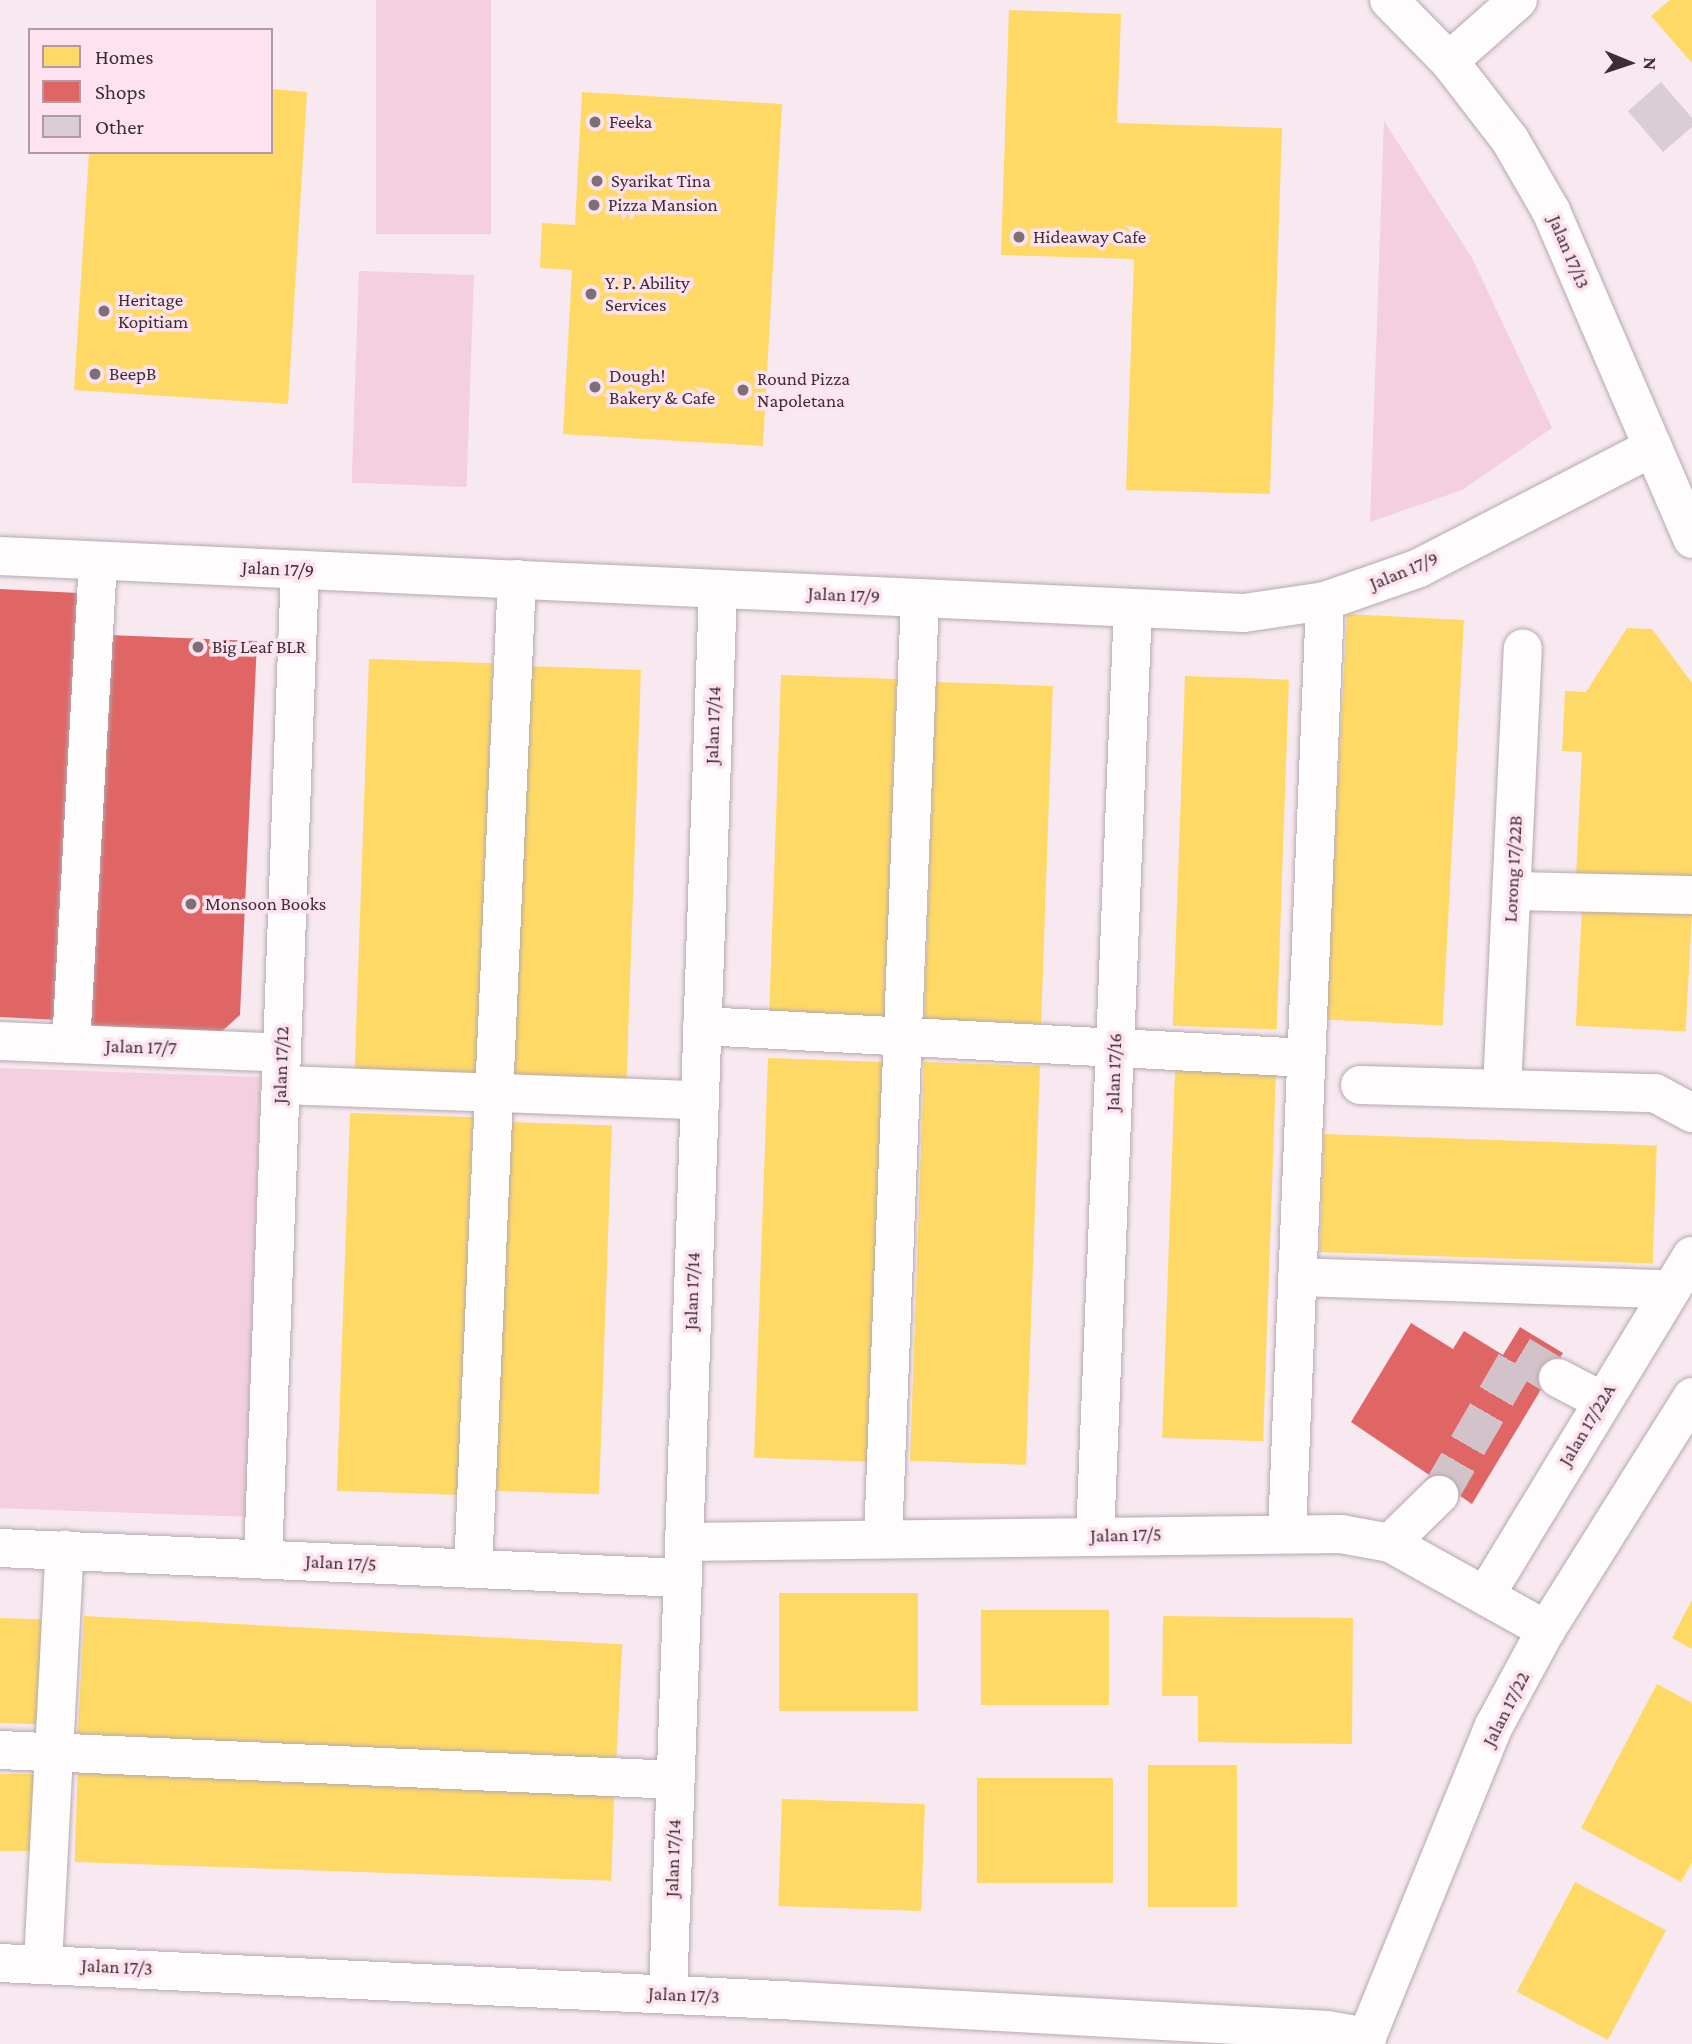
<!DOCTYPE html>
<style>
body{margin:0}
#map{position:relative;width:1692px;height:2044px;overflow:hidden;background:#f8e8f0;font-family:"Crimson Pro",serif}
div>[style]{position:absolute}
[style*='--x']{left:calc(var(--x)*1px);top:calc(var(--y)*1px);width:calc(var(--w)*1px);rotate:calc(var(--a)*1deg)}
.green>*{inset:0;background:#f3cfe0;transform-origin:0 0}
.homes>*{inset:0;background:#ffd966;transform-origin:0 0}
.shops>*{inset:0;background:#e06666}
.building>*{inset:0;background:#dbcdd4}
.minor-tunnel>*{height:38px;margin-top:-19px;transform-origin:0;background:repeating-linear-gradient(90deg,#d2c3ca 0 38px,transparent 0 57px)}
.roads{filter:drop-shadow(0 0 2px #b5a9af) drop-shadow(0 0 2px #b5a9af)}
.minor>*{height:38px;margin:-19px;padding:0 19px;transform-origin:19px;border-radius:19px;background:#fefcfd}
.dots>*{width:19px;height:19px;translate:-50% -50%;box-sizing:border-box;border:4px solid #fee2ef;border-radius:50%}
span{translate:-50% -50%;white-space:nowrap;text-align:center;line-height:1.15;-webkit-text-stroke:7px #fee2ef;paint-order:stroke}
.poi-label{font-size:19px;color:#3b2e34}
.left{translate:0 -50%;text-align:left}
.street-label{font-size:19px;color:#3b2e34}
.legend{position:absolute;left:28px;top:28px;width:245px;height:126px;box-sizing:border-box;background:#fee2ef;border:2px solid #b09aa4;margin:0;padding:9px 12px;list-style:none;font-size:21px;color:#3b2e34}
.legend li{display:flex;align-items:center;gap:14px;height:35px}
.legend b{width:35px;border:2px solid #b09aa4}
.north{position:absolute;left:1594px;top:28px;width:70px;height:70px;-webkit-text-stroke:5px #fee2ef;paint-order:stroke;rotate:92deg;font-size:19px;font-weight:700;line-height:28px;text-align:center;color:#3b2e34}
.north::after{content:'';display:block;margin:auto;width:24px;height:32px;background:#3b2e34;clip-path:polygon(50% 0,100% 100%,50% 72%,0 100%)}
</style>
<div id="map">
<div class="green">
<i style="left:376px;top:0;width:115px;height:234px"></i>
<i style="clip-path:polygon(1384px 121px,1472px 258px,1552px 428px,1462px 490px,1370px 522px)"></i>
<i style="left:359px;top:271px;width:115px;height:212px;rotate:2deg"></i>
<i style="left:0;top:1068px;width:261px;height:440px;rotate:2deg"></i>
</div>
<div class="homes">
<i style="clip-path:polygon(1670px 0,1692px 0,1692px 63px,1651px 16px)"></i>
<i style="clip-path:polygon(1009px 10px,1121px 14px,1117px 123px,1282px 128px,1270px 494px,1126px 490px,1134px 259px,1001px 255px)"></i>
<i style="clip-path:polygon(271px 89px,307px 92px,288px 404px,74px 390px,89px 152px,271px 152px)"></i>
<i style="clip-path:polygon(582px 92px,782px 104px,763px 446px,563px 434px,572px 270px,540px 268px,542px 223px,575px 225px)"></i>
<i style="left:1347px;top:614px;width:117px;height:406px;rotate:3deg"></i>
<i style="clip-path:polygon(1627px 628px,1652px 629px,1692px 683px,1692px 883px,1576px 877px,1582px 752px,1562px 751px,1565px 691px,1586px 692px)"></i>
<i style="left:369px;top:659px;width:124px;height:416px;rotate:2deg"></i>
<i style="left:526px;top:666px;width:115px;height:416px;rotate:2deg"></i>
<i style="left:781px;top:675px;width:116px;height:338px;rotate:2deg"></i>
<i style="left:1185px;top:676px;width:104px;height:350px;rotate:2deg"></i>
<i style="left:936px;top:682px;width:117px;height:338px;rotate:2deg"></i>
<i style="left:1582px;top:908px;width:110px;height:118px;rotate:3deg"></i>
<i style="left:768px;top:1058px;width:116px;height:400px;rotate:2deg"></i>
<i style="left:924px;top:1062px;width:116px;height:399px;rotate:2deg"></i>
<i style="left:1175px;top:1070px;width:101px;height:368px;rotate:2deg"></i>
<i style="left:350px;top:1113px;width:123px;height:378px;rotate:2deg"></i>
<i style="left:509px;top:1122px;width:103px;height:369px;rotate:2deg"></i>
<i style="left:1324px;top:1134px;width:333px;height:118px;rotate:2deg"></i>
<i style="left:779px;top:1593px;width:139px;height:118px"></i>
<i style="clip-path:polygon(1692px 1600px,1692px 1649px,1672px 1638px)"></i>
<i style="left:981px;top:1610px;width:128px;height:95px"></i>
<i style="left:84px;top:1616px;width:539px;height:118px;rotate:3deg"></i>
<i style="clip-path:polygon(1163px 1616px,1353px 1618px,1352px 1744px,1198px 1742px,1198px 1696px,1162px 1696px)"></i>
<i style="left:0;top:1618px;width:46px;height:105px;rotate:2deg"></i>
<i style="clip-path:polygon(1657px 1684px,1692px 1703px,1692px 1862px,1681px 1882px,1581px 1828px)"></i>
<i style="left:78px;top:1763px;width:537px;height:99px;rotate:2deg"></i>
<i style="left:1148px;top:1765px;width:89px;height:142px"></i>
<i style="left:0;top:1774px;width:39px;height:77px"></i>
<i style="left:977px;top:1778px;width:136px;height:105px"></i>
<i style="left:782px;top:1799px;width:143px;height:107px;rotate:2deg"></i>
<i style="left:1575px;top:1882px;width:103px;height:124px;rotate:28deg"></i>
</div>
<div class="shops">
<i style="clip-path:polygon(0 589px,78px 593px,58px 1020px,0 1017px)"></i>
<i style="clip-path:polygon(109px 635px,257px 641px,240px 1015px,221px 1032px,90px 1026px)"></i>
<i style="clip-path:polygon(1411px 1323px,1453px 1349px,1464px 1331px,1503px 1355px,1520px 1327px,1563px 1353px,1472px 1504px,1351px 1422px)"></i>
</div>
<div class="building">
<i style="clip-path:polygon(1661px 82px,1692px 118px,1692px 127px,1663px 152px,1628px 111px)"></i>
</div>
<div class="minor-tunnel">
<i style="--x:1439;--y:1495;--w:162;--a:-59.9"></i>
<i style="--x:1520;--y:1355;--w:44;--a:31.2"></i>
</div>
<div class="roads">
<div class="minor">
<i style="--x:1389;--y:0;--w:86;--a:45.5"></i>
<i style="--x:1449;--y:61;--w:100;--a:52.3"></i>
<i style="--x:1510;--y:140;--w:82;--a:60"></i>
<i style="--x:1551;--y:211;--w:357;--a:66.7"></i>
<i style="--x:1449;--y:61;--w:92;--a:-41.5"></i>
<i style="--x:0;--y:556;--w:1245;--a:2.62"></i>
<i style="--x:1244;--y:613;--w:82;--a:-8.4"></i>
<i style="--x:1325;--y:601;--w:100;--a:-19.3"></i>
<i style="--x:1419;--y:568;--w:263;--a:-27.3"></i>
<i style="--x:1512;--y:891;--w:180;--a:1.3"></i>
<i style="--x:702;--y:1026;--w:605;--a:3.03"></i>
<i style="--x:0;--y:1041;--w:282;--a:2.4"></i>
<i style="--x:71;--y:1044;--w:484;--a:-86.8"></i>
<i style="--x:281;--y:1085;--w:418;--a:2.1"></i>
<i style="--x:1360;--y:1085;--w:295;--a:1.6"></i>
<i style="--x:1655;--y:1093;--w:42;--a:28.4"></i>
<i style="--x:1502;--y:1089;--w:441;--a:-87.3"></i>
<i style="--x:1297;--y:1277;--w:371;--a:1.9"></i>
<i style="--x:1558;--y:1378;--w:50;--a:27.6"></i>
<i style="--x:1287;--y:1532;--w:932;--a:-87.66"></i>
<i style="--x:1095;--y:1536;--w:929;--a:-87.66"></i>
<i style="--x:883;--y:1539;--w:942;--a:-87.75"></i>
<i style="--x:684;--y:1542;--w:657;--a:-0.7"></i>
<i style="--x:1341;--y:1534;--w:50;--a:10.4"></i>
<i style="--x:1390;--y:1543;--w:179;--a:29.1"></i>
<i style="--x:1390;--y:1543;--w:69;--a:-44.4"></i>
<i style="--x:0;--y:1548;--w:683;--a:2.52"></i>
<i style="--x:263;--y:1559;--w:990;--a:-87.86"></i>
<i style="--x:473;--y:1569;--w:991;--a:-87.46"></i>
<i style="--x:1485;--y:1596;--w:398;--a:-58.7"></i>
<i style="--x:0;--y:1750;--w:676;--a:2.54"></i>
<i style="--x:0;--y:1963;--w:800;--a:2.72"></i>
<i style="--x:799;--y:2001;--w:529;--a:3.14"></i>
<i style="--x:1327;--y:2030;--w:41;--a:9.9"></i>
<i style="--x:43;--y:1963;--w:414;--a:-87"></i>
<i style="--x:668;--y:1994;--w:1406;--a:-87.96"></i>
<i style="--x:1364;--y:2044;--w:344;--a:-67.8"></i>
<i style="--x:1494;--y:1726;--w:109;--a:-61.6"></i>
<i style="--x:1546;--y:1630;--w:275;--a:-57.9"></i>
</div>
</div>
<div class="dots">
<i style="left:595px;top:122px;background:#7d6f76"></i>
<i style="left:597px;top:181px;background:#7d6f76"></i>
<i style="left:594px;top:205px;background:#7d6f76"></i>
<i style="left:1019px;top:237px;background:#7d6f76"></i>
<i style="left:591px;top:294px;background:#7d6f76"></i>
<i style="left:104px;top:311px;background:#7d6f76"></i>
<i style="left:95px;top:374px;background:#7d6f76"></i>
<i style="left:595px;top:387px;background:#7d6f76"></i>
<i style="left:743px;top:390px;background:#7d6f76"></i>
<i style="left:198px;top:647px;background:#7d6f76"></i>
<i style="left:191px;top:904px;background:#7d6f76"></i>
</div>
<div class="poi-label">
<span class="left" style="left:609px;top:122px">Feeka</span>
<span class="left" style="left:611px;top:181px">Syarikat Tina</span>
<span class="left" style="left:608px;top:205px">Pizza Mansion</span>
<span class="left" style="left:1033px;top:237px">Hideaway Cafe</span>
<span class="left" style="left:605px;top:294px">Y. P. Ability<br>Services</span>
<span class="left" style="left:118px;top:311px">Heritage<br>Kopitiam</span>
<span class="left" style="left:109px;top:374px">BeepB</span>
<span class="left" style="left:609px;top:387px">Dough!<br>Bakery &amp; Cafe</span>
<span class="left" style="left:757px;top:390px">Round Pizza<br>Napoletana</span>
<span class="left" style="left:212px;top:647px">Big Leaf BLR</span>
<span class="left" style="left:205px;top:904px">Monsoon Books</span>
</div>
<div class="street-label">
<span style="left:1569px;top:252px;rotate:67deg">Jalan 17/13</span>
<span style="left:278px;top:569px;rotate:3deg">Jalan 17/9</span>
<span style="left:1404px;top:571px;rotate:-22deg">Jalan 17/9</span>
<span style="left:844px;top:595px;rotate:3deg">Jalan 17/9</span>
<span style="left:713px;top:725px;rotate:-88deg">Jalan 17/14</span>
<span style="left:1513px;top:869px;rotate:-87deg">Lorong 17/22B</span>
<span style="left:141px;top:1047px;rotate:2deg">Jalan 17/7</span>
<span style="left:281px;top:1065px;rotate:-88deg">Jalan 17/12</span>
<span style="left:1114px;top:1072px;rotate:-88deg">Jalan 17/16</span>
<span style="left:692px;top:1291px;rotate:-88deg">Jalan 17/14</span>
<span style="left:1587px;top:1425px;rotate:-59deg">Jalan 17/22A</span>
<span style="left:1126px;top:1535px;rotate:-1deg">Jalan 17/5</span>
<span style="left:341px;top:1563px;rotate:3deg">Jalan 17/5</span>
<span style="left:1506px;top:1709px;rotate:-63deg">Jalan 17/22</span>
<span style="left:673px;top:1858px;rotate:-88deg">Jalan 17/14</span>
<span style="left:117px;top:1967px;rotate:3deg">Jalan 17/3</span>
<span style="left:684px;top:1995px;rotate:3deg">Jalan 17/3</span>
</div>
<ul class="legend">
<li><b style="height:19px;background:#ffd966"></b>Homes</li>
<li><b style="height:19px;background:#e06666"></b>Shops</li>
<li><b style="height:19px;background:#dbcdd4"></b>Other</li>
</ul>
<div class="north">N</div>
</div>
